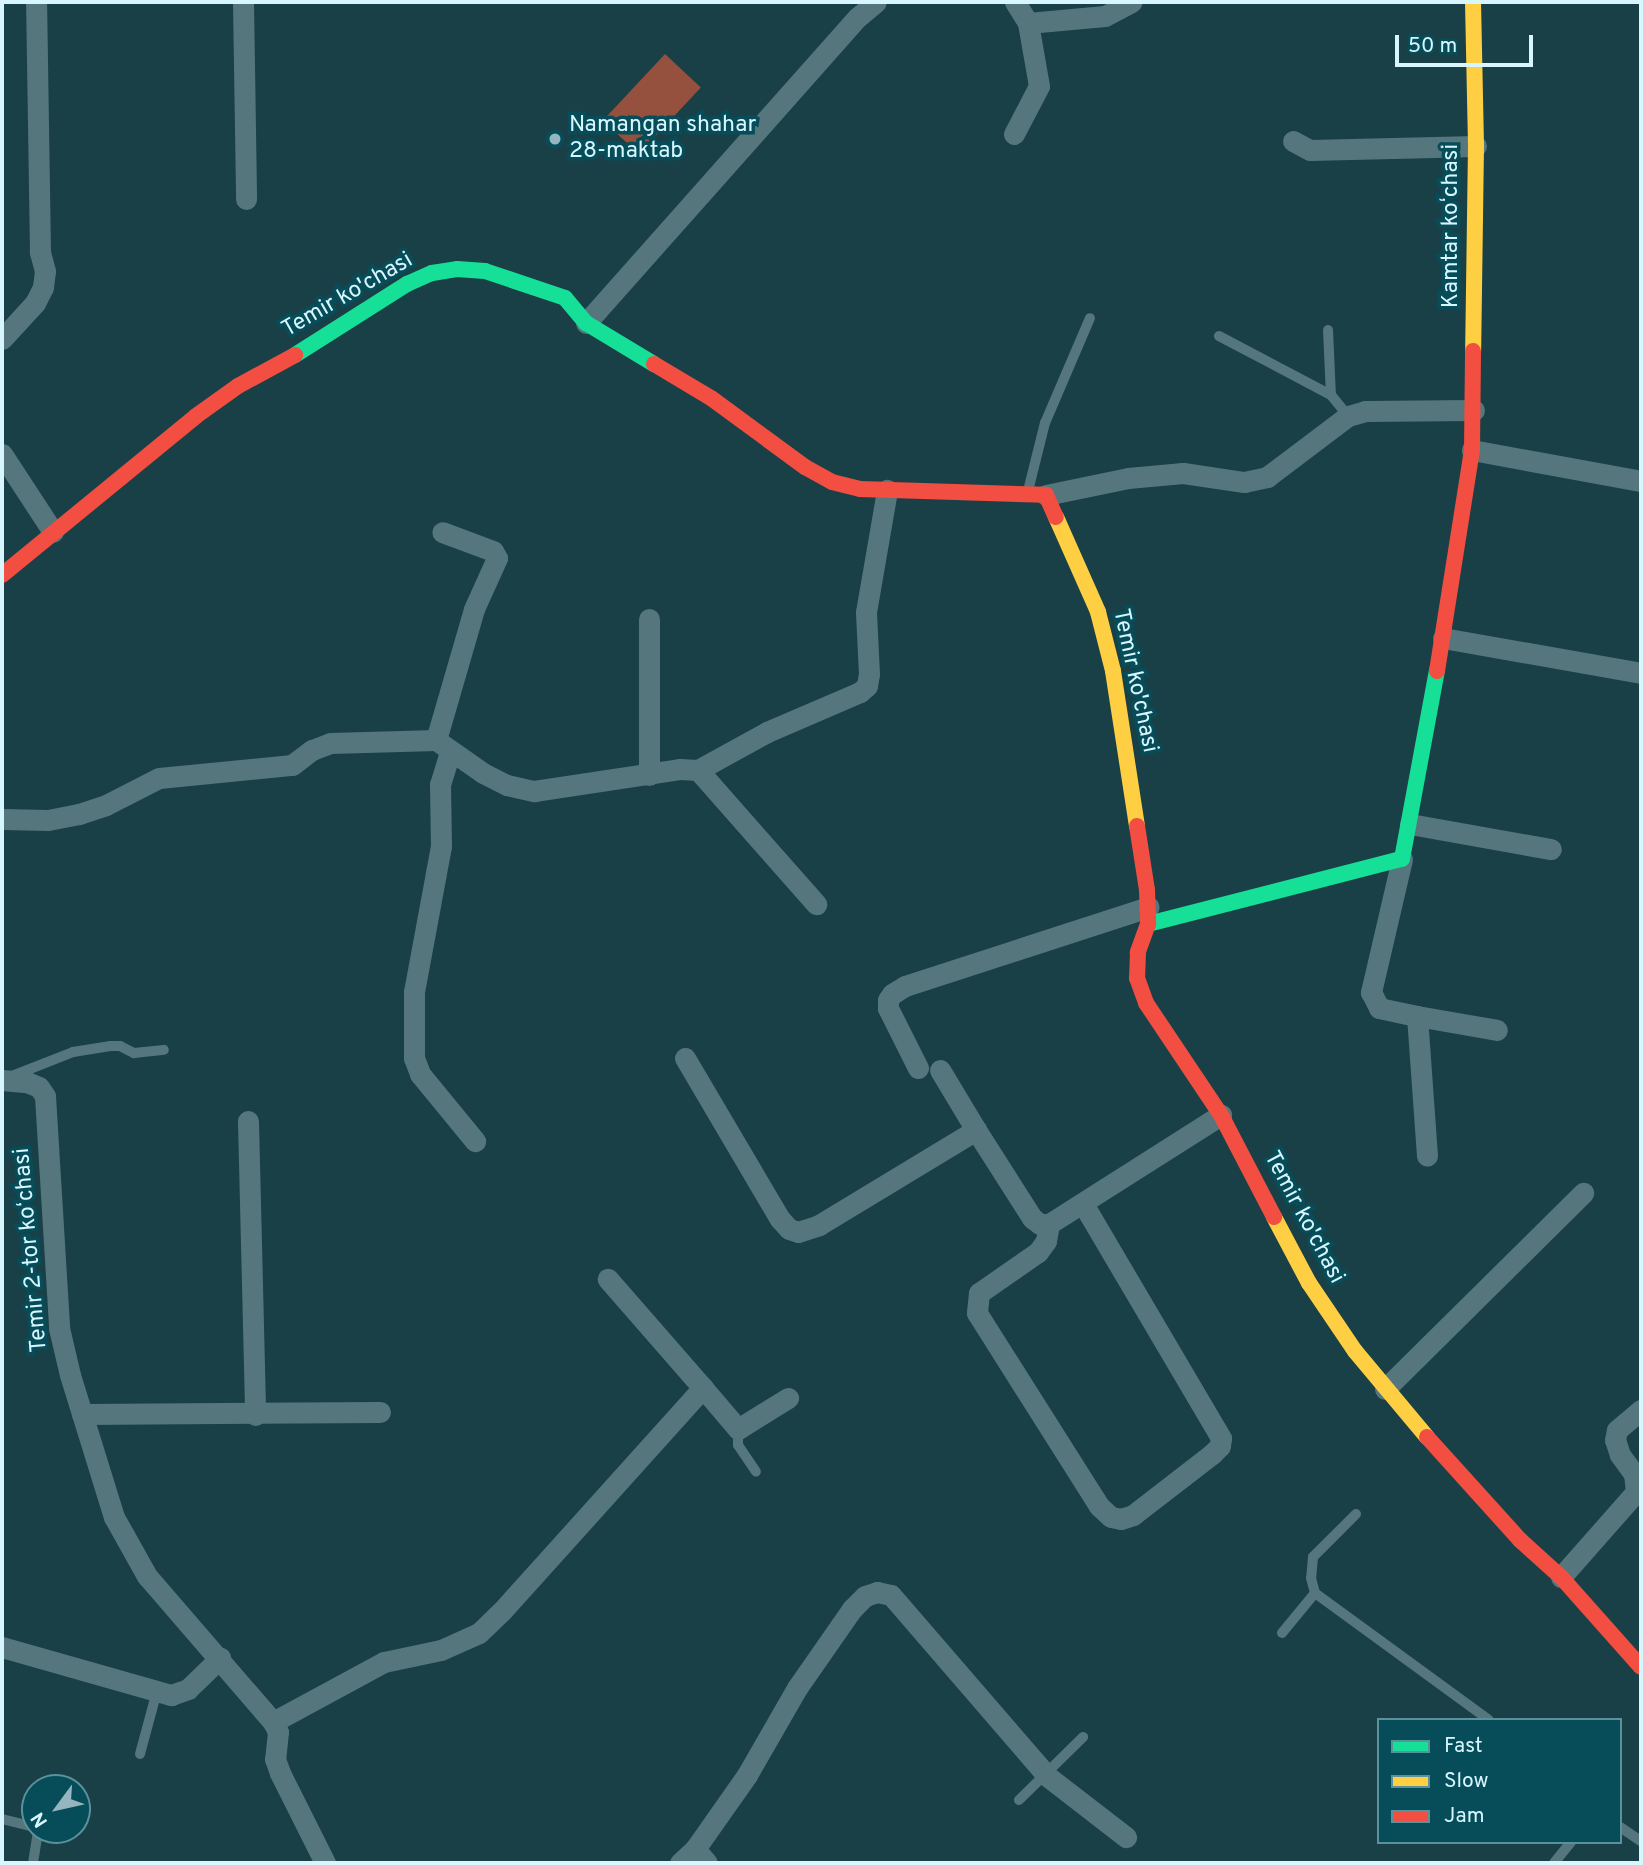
<!DOCTYPE html>
<meta charset="utf-8">
<style>
body{margin:0}
#map{position:relative;width:1643px;height:1865px;overflow:hidden;background:#194046;font-family:Overpass,sans-serif}
div>[style]{position:absolute}
[style*='--x']{left:calc(var(--x)*1px);top:calc(var(--y)*1px);width:calc(var(--w)*1px);rotate:calc(var(--a)*1deg)}
.green>*{inset:0;background:#95503e;transform-origin:0 0}
.lane>*{height:10px;margin:-5px;padding:0 5px;transform-origin:5px;border-radius:5px;background:#55767c}
.street>*{height:21px;margin:-10.5px;padding:0 10.5px;transform-origin:10.5px;border-radius:10.5px;background:#55767c}
.fast>*{height:16px;margin:-8px;padding:0 8px;transform-origin:8px;border-radius:8px;background:#16e098}
.slow>*{height:16px;margin:-8px;padding:0 8px;transform-origin:8px;border-radius:8px;background:#ffcf43}
.jam>*{height:16px;margin:-8px;padding:0 8px;transform-origin:8px;border-radius:8px;background:#f24e42}
.dots>*{width:19px;height:19px;translate:-50% -50%;box-sizing:border-box;border:4px solid #064d59;border-radius:50%}
span{translate:-50% -50%;white-space:nowrap;text-align:center;line-height:1.15;-webkit-text-stroke:7px #064d59;paint-order:stroke}
.poi-label{font-size:23px;color:#d8f6fe}
.left{translate:0 -50%;text-align:left}
.street-label{font-size:23px;color:#d8f6fe}
.frame{position:absolute;inset:0;border:4px solid #d8f6fe;pointer-events:none}
.legend{position:absolute;left:1377px;top:1718px;width:245px;height:126px;box-sizing:border-box;background:#064d59;border:2px solid #5a919b;margin:0;padding:9px 12px;list-style:none;font-size:21px;color:#d8f6fe}
.legend li{display:flex;align-items:center;gap:14px;height:35px}
.legend b{width:35px;border:2px solid #5a919b}
.north{position:absolute;left:21px;top:1774px;width:70px;height:70px;box-sizing:border-box;background:#064d59;border:2px solid #5a919b;border-radius:50%;rotate:237deg;font-size:19px;font-weight:700;line-height:28px;text-align:center;color:#d8f6fe}
.north::after{content:'';display:block;margin:auto;width:24px;height:32px;background:#95b6be;clip-path:polygon(50% 0,100% 100%,50% 72%,0 100%)}
.scale{position:absolute;left:1395px;top:35px;width:138px;height:32px;box-sizing:border-box;border:4px solid #d8f6fe;border-top:0;padding-left:9px;font-size:21px;line-height:24px;white-space:nowrap;color:#d8f6fe;-webkit-text-stroke:5px #064d59;paint-order:stroke}
</style>
<div id="map">
<div class="green">
<i style="left:665px;top:54px;width:49px;height:91px;rotate:43deg"></i>
</div>
<div class="lane">
<i style="--x:1328;--y:330;--w:65;--a:87.4"></i>
<i style="--x:1219;--y:336;--w:127;--a:27.8"></i>
<i style="--x:1331;--y:395;--w:27;--a:51"></i>
<i style="--x:1028;--y:491;--w:70;--a:-76"></i>
<i style="--x:1045;--y:423;--w:114;--a:-66.8"></i>
<i style="--x:12;--y:1076;--w:66;--a:-21.5"></i>
<i style="--x:73;--y:1052;--w:38;--a:-9"></i>
<i style="--x:111;--y:1046;--w:9;--a:0"></i>
<i style="--x:120;--y:1046;--w:16;--a:27"></i>
<i style="--x:134;--y:1053;--w:30;--a:-6"></i>
<i style="--x:738;--y:1429;--w:16;--a:90"></i>
<i style="--x:738;--y:1445;--w:32;--a:56"></i>
<i style="--x:1356;--y:1514;--w:61;--a:135"></i>
<i style="--x:1313;--y:1557;--w:21;--a:95"></i>
<i style="--x:1311;--y:1578;--w:16;--a:75"></i>
<i style="--x:1315;--y:1593;--w:215;--a:36.1"></i>
<i style="--x:1282;--y:1633;--w:52;--a:-50.5"></i>
<i style="--x:140;--y:1754;--w:65;--a:-74.9"></i>
<i style="--x:1019;--y:1800;--w:90;--a:-44.5"></i>
<i style="--x:2;--y:1819;--w:34;--a:14"></i>
<i style="--x:1620;--y:1827;--w:25;--a:34"></i>
<i style="--x:33;--y:1863;--w:33;--a:-81"></i>
<i style="--x:1554;--y:1863;--w:27;--a:-51"></i>
</div>
<div class="street">
<i style="--x:243;--y:2;--w:197;--a:89.1"></i>
<i style="--x:1015;--y:2;--w:25;--a:58"></i>
<i style="--x:1028;--y:23;--w:77;--a:-5.2"></i>
<i style="--x:1105;--y:16;--w:30;--a:-28"></i>
<i style="--x:1014;--y:134;--w:54;--a:-62.5"></i>
<i style="--x:1039;--y:86;--w:64;--a:-99.9"></i>
<i style="--x:1293;--y:141;--w:19;--a:28"></i>
<i style="--x:1310;--y:150;--w:166;--a:-1.4"></i>
<i style="--x:586;--y:323;--w:409;--a:-48.4"></i>
<i style="--x:858;--y:17;--w:23;--a:-40"></i>
<i style="--x:2;--y:339;--w:49;--a:-47.5"></i>
<i style="--x:35;--y:303;--w:18;--a:-63"></i>
<i style="--x:43;--y:287;--w:16;--a:-83"></i>
<i style="--x:45;--y:271;--w:20;--a:-105"></i>
<i style="--x:40;--y:252;--w:250;--a:-90.9"></i>
<i style="--x:1472;--y:450;--w:172;--a:10.4"></i>
<i style="--x:2;--y:454;--w:93;--a:56.8"></i>
<i style="--x:1046;--y:495;--w:84;--a:-11.7"></i>
<i style="--x:1128;--y:478;--w:55;--a:-5.2"></i>
<i style="--x:1183;--y:473;--w:62;--a:8.4"></i>
<i style="--x:1244;--y:482;--w:24;--a:-12"></i>
<i style="--x:1267;--y:477;--w:101;--a:-37"></i>
<i style="--x:1348;--y:416;--w:18;--a:-16"></i>
<i style="--x:1365;--y:411;--w:109;--a:-0.5"></i>
<i style="--x:1443;--y:638;--w:201;--a:10"></i>
<i style="--x:436;--y:740;--w:136;--a:-73.8"></i>
<i style="--x:474;--y:609;--w:56;--a:-65.7"></i>
<i style="--x:497;--y:558;--w:8;--a:-120"></i>
<i style="--x:493;--y:551;--w:54;--a:-159.6"></i>
<i style="--x:450;--y:752;--w:34;--a:107"></i>
<i style="--x:440;--y:784;--w:62;--a:89.1"></i>
<i style="--x:441;--y:846;--w:147;--a:100.5"></i>
<i style="--x:414;--y:991;--w:67;--a:90"></i>
<i style="--x:414;--y:1058;--w:17;--a:69"></i>
<i style="--x:420;--y:1074;--w:87;--a:50.6"></i>
<i style="--x:698;--y:770;--w:79;--a:-28.8"></i>
<i style="--x:767;--y:732;--w:101;--a:-23.3"></i>
<i style="--x:860;--y:692;--w:9;--a:-41"></i>
<i style="--x:867;--y:686;--w:12;--a:-81"></i>
<i style="--x:869;--y:674;--w:62;--a:-92.8"></i>
<i style="--x:866;--y:612;--w:124;--a:-80.2"></i>
<i style="--x:649;--y:775;--w:156;--a:-90"></i>
<i style="--x:2;--y:819;--w:46;--a:1.2"></i>
<i style="--x:48;--y:820;--w:32;--a:-11"></i>
<i style="--x:79;--y:814;--w:28;--a:-18"></i>
<i style="--x:106;--y:805;--w:59;--a:-27"></i>
<i style="--x:159;--y:778;--w:134;--a:-5.6"></i>
<i style="--x:292;--y:765;--w:25;--a:-37"></i>
<i style="--x:312;--y:750;--w:19;--a:-21"></i>
<i style="--x:330;--y:743;--w:106;--a:-1.6"></i>
<i style="--x:436;--y:740;--w:57;--a:35.1"></i>
<i style="--x:483;--y:773;--w:27;--a:27"></i>
<i style="--x:507;--y:785;--w:28;--a:13"></i>
<i style="--x:534;--y:791;--w:147;--a:-8.6"></i>
<i style="--x:679;--y:769;--w:19;--a:3"></i>
<i style="--x:698;--y:770;--w:179;--a:48.6"></i>
<i style="--x:1410;--y:824;--w:143;--a:10.1"></i>
<i style="--x:1402;--y:859;--w:137;--a:103.1"></i>
<i style="--x:1371;--y:992;--w:18;--a:63"></i>
<i style="--x:1379;--y:1008;--w:39;--a:12"></i>
<i style="--x:1417;--y:1016;--w:140;--a:85.9"></i>
<i style="--x:1417;--y:1016;--w:81;--a:9.9"></i>
<i style="--x:685;--y:1058;--w:187;--a:59.5"></i>
<i style="--x:780;--y:1219;--w:13;--a:48"></i>
<i style="--x:789;--y:1229;--w:9;--a:18"></i>
<i style="--x:798;--y:1232;--w:22;--a:-18"></i>
<i style="--x:819;--y:1225;--w:184;--a:-31.2"></i>
<i style="--x:976;--y:1130;--w:104;--a:57.5"></i>
<i style="--x:1032;--y:1218;--w:10;--a:37"></i>
<i style="--x:1040;--y:1224;--w:9;--a:0"></i>
<i style="--x:1049;--y:1224;--w:204;--a:-32.4"></i>
<i style="--x:918;--y:1068;--w:67;--a:-116.6"></i>
<i style="--x:888;--y:1008;--w:8;--a:-90"></i>
<i style="--x:888;--y:1000;--w:7;--a:-56"></i>
<i style="--x:892;--y:994;--w:15;--a:-32"></i>
<i style="--x:905;--y:986;--w:256;--a:-18"></i>
<i style="--x:940;--y:1070;--w:70;--a:59"></i>
<i style="--x:2;--y:1080;--w:25;--a:5"></i>
<i style="--x:27;--y:1082;--w:13;--a:23"></i>
<i style="--x:39;--y:1087;--w:11;--a:56"></i>
<i style="--x:45;--y:1096;--w:232;--a:86.5"></i>
<i style="--x:59;--y:1328;--w:48;--a:76.8"></i>
<i style="--x:70;--y:1375;--w:149;--a:72.8"></i>
<i style="--x:114;--y:1517;--w:68;--a:60.8"></i>
<i style="--x:147;--y:1576;--w:193;--a:49.2"></i>
<i style="--x:273;--y:1722;--w:11;--a:63"></i>
<i style="--x:278;--y:1732;--w:27;--a:96"></i>
<i style="--x:275;--y:1759;--w:15;--a:70"></i>
<i style="--x:280;--y:1773;--w:101;--a:63.4"></i>
<i style="--x:248;--y:1121;--w:294;--a:88.6"></i>
<i style="--x:1049;--y:1224;--w:17;--a:100"></i>
<i style="--x:1046;--y:1241;--w:14;--a:126"></i>
<i style="--x:1038;--y:1252;--w:72;--a:145.2"></i>
<i style="--x:979;--y:1293;--w:20;--a:96"></i>
<i style="--x:977;--y:1313;--w:228;--a:57.7"></i>
<i style="--x:1099;--y:1506;--w:16;--a:43"></i>
<i style="--x:1111;--y:1517;--w:10;--a:11"></i>
<i style="--x:1121;--y:1519;--w:13;--a:-18"></i>
<i style="--x:1133;--y:1515;--w:100;--a:-37.7"></i>
<i style="--x:1212;--y:1454;--w:11;--a:-45"></i>
<i style="--x:1220;--y:1446;--w:8;--a:-83"></i>
<i style="--x:1221;--y:1438;--w:272;--a:-120.5"></i>
<i style="--x:703;--y:1388;--w:54;--a:49.5"></i>
<i style="--x:738;--y:1429;--w:59;--a:-31.8"></i>
<i style="--x:1385;--y:1389;--w:279;--a:-44.7"></i>
<i style="--x:82;--y:1414;--w:298;--a:-0.4"></i>
<i style="--x:1561;--y:1577;--w:113;--a:-48.6"></i>
<i style="--x:1636;--y:1492;--w:18;--a:-96"></i>
<i style="--x:1634;--y:1474;--w:24;--a:-126"></i>
<i style="--x:1620;--y:1455;--w:16;--a:-108"></i>
<i style="--x:1615;--y:1440;--w:10;--a:-79"></i>
<i style="--x:1617;--y:1430;--w:31;--a:-40"></i>
<i style="--x:2;--y:1647;--w:176;--a:15.9"></i>
<i style="--x:171;--y:1695;--w:18;--a:-19"></i>
<i style="--x:188;--y:1689;--w:45;--a:-44.1"></i>
<i style="--x:273;--y:1722;--w:126;--a:-28.4"></i>
<i style="--x:384;--y:1662;--w:58;--a:-11.9"></i>
<i style="--x:441;--y:1650;--w:42;--a:-24.1"></i>
<i style="--x:479;--y:1633;--w:30;--a:-44"></i>
<i style="--x:501;--y:1612;--w:302;--a:-48"></i>
<i style="--x:703;--y:1388;--w:145;--a:-131.1"></i>
<i style="--x:695;--y:1849;--w:90;--a:-54.9"></i>
<i style="--x:747;--y:1775;--w:100;--a:-60.1"></i>
<i style="--x:797;--y:1688;--w:96;--a:-55.2"></i>
<i style="--x:852;--y:1609;--w:18;--a:-45"></i>
<i style="--x:865;--y:1596;--w:13;--a:-18"></i>
<i style="--x:877;--y:1592;--w:14;--a:12"></i>
<i style="--x:891;--y:1595;--w:239;--a:49.2"></i>
<i style="--x:1047;--y:1776;--w:100;--a:37.7"></i>
<i style="--x:680;--y:1863;--w:21;--a:-43"></i>
<i style="--x:695;--y:1849;--w:18;--a:49"></i>
</div>
<div class="fast">
<i style="--x:295;--y:355;--w:133;--a:-32.4"></i>
<i style="--x:407;--y:284;--w:27;--a:-24"></i>
<i style="--x:432;--y:273;--w:25;--a:-9"></i>
<i style="--x:457;--y:269;--w:28;--a:4"></i>
<i style="--x:485;--y:271;--w:84;--a:18.6"></i>
<i style="--x:565;--y:298;--w:33;--a:50"></i>
<i style="--x:586;--y:323;--w:79;--a:31.1"></i>
<i style="--x:1148;--y:924;--w:262;--a:-14.4"></i>
<i style="--x:1402;--y:859;--w:191;--a:-79.5"></i>
</div>
<div class="slow">
<i style="--x:1473;--y:2;--w:144;--a:88.8"></i>
<i style="--x:1476;--y:146;--w:205;--a:90.8"></i>
<i style="--x:1056;--y:517;--w:104;--a:66.1"></i>
<i style="--x:1098;--y:612;--w:61;--a:75.7"></i>
<i style="--x:1113;--y:671;--w:157;--a:81.2"></i>
<i style="--x:1274;--y:1217;--w:75;--a:62.1"></i>
<i style="--x:1309;--y:1283;--w:82;--a:55.9"></i>
<i style="--x:1355;--y:1351;--w:112;--a:50.1"></i>
</div>
<div class="jam">
<i style="--x:654;--y:364;--w:66;--a:30.8"></i>
<i style="--x:711;--y:398;--w:117;--a:36.3"></i>
<i style="--x:805;--y:467;--w:31;--a:29"></i>
<i style="--x:832;--y:482;--w:29;--a:14"></i>
<i style="--x:860;--y:489;--w:186;--a:1.8"></i>
<i style="--x:1046;--y:495;--w:24;--a:66"></i>
<i style="--x:2;--y:575;--w:251;--a:-39.3"></i>
<i style="--x:196;--y:416;--w:52;--a:-35.5"></i>
<i style="--x:238;--y:386;--w:65;--a:-28.5"></i>
<i style="--x:1437;--y:671;--w:224;--a:-81"></i>
<i style="--x:1472;--y:450;--w:99;--a:-89.4"></i>
<i style="--x:1137;--y:826;--w:65;--a:81.1"></i>
<i style="--x:1147;--y:890;--w:34;--a:88"></i>
<i style="--x:1148;--y:924;--w:30;--a:110"></i>
<i style="--x:1138;--y:952;--w:26;--a:92"></i>
<i style="--x:1137;--y:978;--w:27;--a:70"></i>
<i style="--x:1146;--y:1003;--w:135;--a:56.2"></i>
<i style="--x:1221;--y:1115;--w:115;--a:62.5"></i>
<i style="--x:1427;--y:1437;--w:139;--a:47.9"></i>
<i style="--x:1520;--y:1540;--w:55;--a:42.1"></i>
<i style="--x:1561;--y:1577;--w:120;--a:48.4"></i>
</div>
<div class="dots">
<i style="left:555px;top:139px;background:#95b6be"></i>
</div>
<div class="poi-label">
<span class="left" style="left:569px;top:139px">Namangan shahar<br>28-maktab</span>
</div>
<div class="street-label">
<span style="left:1452px;top:226px;rotate:-90deg">Kamtar koʻchasi</span>
<span style="left:348px;top:296px;rotate:-30deg">Temir ko'chasi</span>
<span style="left:1134px;top:681px;rotate:78deg">Temir ko'chasi</span>
<span style="left:1303px;top:1218px;rotate:62deg">Temir ko'chasi</span>
<span style="left:32px;top:1250px;rotate:-95deg">Temir 2-tor koʻchasi</span>
</div>
<div class="frame"></div>
<ul class="legend">
<li><b style="height:9px;background:#16e098"></b>Fast</li>
<li><b style="height:9px;background:#ffcf43"></b>Slow</li>
<li><b style="height:9px;background:#f24e42"></b>Jam</li>
</ul>
<div class="north">N</div>
<div class="scale">50 m</div>
</div>
